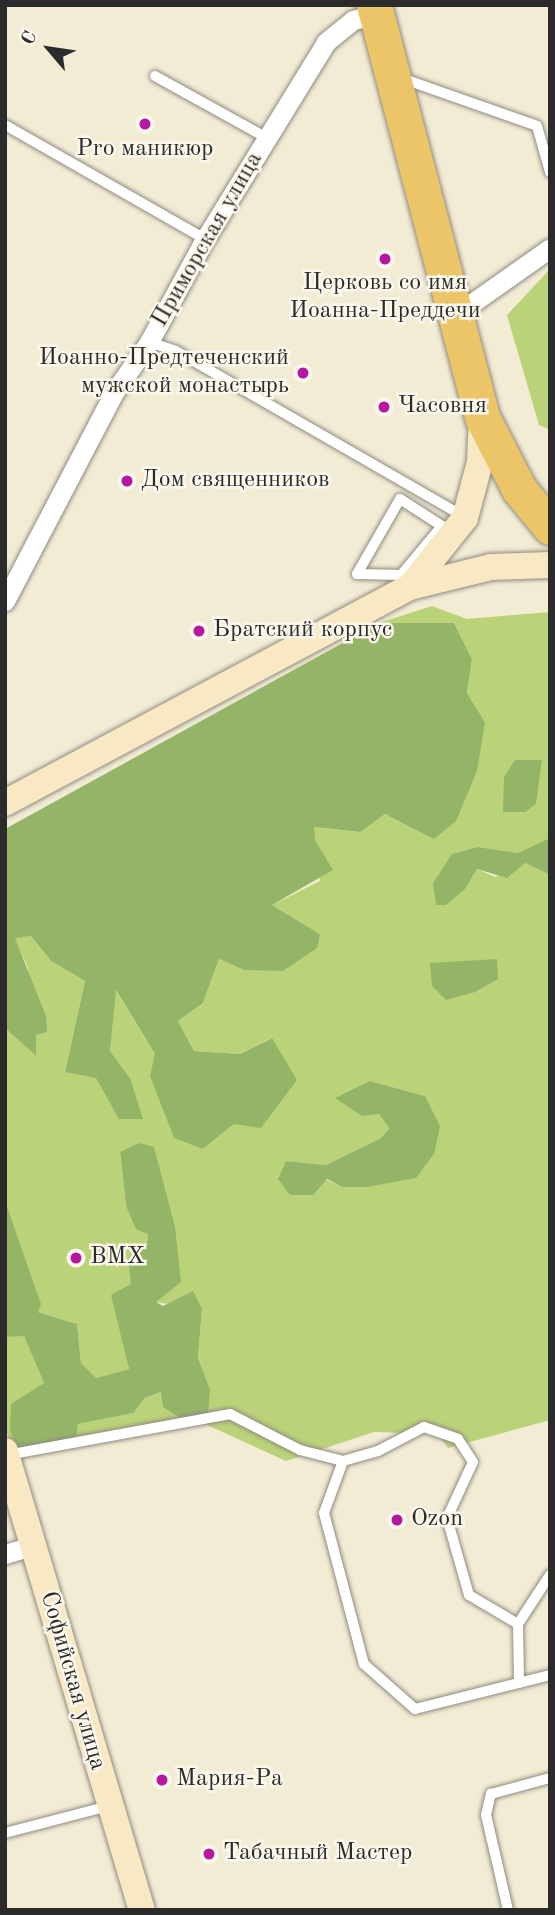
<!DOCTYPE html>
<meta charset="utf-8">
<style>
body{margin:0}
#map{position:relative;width:555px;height:1915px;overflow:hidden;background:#f3ecd5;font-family:"Old Standard TT",serif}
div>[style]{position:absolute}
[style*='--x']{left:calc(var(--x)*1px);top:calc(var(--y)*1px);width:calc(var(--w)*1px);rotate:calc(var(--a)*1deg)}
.green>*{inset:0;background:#bbd378}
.forest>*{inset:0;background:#94b568}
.roads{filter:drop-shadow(0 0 2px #8f8c80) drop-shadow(0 0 2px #8f8c80)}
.lane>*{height:10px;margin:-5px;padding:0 5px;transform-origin:5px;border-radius:5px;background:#fff}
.street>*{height:19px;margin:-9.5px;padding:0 9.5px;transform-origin:9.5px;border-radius:9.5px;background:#fff}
.secondary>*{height:26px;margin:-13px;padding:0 13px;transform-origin:13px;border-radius:13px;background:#f8e8c3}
.highway>*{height:35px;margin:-17.5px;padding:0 17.5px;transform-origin:17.5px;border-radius:17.5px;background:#edc569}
.dots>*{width:19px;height:19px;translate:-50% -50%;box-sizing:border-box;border:4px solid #fbf7ec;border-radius:50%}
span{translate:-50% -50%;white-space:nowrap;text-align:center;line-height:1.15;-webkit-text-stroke:5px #fbf7ec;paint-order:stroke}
.poi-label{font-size:24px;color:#2b2b2b}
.right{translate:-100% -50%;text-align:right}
.left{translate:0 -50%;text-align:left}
.street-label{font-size:24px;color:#2b2b2b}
.frame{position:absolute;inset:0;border:7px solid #2b2b2b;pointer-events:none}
.north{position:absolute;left:14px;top:14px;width:70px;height:70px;-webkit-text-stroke:5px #fbf7ec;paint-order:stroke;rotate:299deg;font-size:19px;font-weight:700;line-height:28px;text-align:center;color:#2b2b2b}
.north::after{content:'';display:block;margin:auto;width:24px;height:32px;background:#2b2b2b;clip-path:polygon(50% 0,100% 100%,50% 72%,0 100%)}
</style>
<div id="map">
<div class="green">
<i style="clip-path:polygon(550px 269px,550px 430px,539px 425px,507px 315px)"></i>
<i style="clip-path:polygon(evenodd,432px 606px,467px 619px,550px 612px,550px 840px,518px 853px,478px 847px,466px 888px,477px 869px,495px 877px,525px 863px,550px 875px,550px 1420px,448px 1448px,430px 1424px,407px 1433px,374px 1432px,286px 1461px,196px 1420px,75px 1447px,78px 1424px,132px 1413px,145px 1398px,162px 1392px,210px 1389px,198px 1358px,202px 1309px,155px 1302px,181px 1282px,139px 1143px,120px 1153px,126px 1207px,148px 1234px,147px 1245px,128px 1258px,132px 1284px,123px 1341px,129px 1369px,96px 1378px,81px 1364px,77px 1324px,38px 1312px,5px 1201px,5px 1028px,35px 1055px,28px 968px,14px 937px,31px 936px,51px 961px,85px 981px,65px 1072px,130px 1078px,110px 1051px,115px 989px,155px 1054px,203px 1149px,234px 1124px,271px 1038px,240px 1054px,194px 1051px,178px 1021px,203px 1003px,219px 959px,244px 970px,320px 934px,272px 905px,320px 881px,313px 827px,359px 832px,385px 814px,403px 822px,485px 722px,467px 693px,472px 659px,454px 623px,379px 623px,432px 606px,370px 1081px,425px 1096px,416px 1178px,342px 1187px,286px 1161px,326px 1165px,381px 1138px,389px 1127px,379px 1114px,370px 1081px)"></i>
<i style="clip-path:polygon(24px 1335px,44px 1383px,19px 1451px,5px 1431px,5px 1337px)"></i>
</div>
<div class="forest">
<i style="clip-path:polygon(379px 623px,454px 623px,472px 659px,467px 693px,485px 722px,477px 771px,456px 821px,434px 839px,385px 814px,360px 832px,314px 827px,315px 840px,333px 870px,272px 905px,320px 934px,317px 948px,283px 971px,244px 970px,219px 959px,203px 1003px,178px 1021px,194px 1051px,240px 1054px,272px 1038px,297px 1080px,261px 1128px,234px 1124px,203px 1149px,174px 1138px,150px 1076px,155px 1054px,116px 990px,110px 1051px,130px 1078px,143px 1119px,119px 1119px,96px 1078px,65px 1072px,85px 981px,51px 961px,31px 936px,15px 938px,46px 1016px,47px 1032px,36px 1035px,36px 1056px,5px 1028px,5px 829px)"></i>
<i style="clip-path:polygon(515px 760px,542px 760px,536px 804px,525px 812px,503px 812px,504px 777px)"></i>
<i style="clip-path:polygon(548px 839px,550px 875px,525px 863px,507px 878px,477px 869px,466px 888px,446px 905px,436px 905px,433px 883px,452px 854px,478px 847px,518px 853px)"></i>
<i style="clip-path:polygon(497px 959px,498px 979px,475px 992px,446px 1000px,432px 986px,430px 963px)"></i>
<i style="clip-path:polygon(370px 1081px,425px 1096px,440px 1126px,434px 1154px,416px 1178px,367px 1187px,342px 1187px,327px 1179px,313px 1195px,290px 1195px,278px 1179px,286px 1161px,326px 1165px,381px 1138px,389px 1128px,379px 1114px,362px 1116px,335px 1098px)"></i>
<i style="clip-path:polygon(139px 1143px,154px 1147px,175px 1227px,181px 1282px,156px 1302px,163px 1306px,193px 1291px,202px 1309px,198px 1358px,210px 1389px,208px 1414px,182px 1419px,163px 1407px,161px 1392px,145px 1398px,133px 1413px,78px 1424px,75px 1447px,19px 1451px,10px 1431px,11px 1404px,44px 1383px,24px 1336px,5px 1337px,5px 1201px,41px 1304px,38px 1312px,77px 1324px,81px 1363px,96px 1378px,129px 1369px,111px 1295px,131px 1284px,128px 1258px,147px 1245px,148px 1234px,136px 1229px,126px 1206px,120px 1152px)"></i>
</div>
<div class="roads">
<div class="lane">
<i style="--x:155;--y:76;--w:128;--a:29"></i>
<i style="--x:401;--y:78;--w:144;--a:19.4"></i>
<i style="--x:537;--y:126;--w:48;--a:74.2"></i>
<i style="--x:5;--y:125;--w:230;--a:29.7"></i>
<i style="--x:149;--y:342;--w:28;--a:18"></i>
<i style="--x:176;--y:351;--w:331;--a:29.9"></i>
<i style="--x:400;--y:499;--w:50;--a:32.7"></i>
<i style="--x:442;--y:526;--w:64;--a:129.9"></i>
<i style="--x:401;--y:575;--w:44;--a:-178.7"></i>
<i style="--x:357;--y:574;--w:86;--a:-60.2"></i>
<i style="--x:7;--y:1455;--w:227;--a:-10.4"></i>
<i style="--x:230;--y:1414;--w:79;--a:27.2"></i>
<i style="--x:300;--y:1450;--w:44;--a:14.3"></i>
<i style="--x:343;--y:1461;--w:36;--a:-16"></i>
<i style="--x:378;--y:1451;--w:52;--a:-27.6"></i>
<i style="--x:424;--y:1427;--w:36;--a:19"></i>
<i style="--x:458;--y:1439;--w:27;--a:57"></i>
<i style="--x:473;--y:1462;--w:62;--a:114.9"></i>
<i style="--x:447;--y:1518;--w:80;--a:74.1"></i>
<i style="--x:469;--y:1595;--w:57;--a:30.6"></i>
<i style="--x:518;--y:1624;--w:59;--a:89"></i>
<i style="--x:343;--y:1461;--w:55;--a:110.1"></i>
<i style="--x:324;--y:1513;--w:156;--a:75.2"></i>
<i style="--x:364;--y:1664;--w:68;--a:41.4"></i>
<i style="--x:415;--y:1709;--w:139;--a:-14.1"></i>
<i style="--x:518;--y:1624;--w:59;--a:-56.9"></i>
<i style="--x:5;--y:1833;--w:107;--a:-14.6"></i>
<i style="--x:508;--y:1910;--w:98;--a:-103"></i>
<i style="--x:486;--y:1815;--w:22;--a:-77"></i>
<i style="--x:491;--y:1794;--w:61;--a:-15.2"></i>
</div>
<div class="street">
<i style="--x:455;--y:315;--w:116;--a:-35.2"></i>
<i style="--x:5;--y:601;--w:237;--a:-62.4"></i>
<i style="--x:115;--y:391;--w:60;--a:-55.2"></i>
<i style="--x:149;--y:342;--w:117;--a:-61.5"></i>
<i style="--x:205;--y:239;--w:231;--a:-58.4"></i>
<i style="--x:326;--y:42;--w:35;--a:-39"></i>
<i style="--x:353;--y:20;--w:24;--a:-15"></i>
<i style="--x:5;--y:1554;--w:28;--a:-17"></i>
</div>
<div class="secondary">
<i style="--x:410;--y:587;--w:88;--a:-51.4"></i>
<i style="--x:465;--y:518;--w:58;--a:-75"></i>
<i style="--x:480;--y:462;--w:45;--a:-87.5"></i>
<i style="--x:5;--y:803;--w:459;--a:-28.1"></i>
<i style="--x:410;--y:587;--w:83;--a:-13.9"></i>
<i style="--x:491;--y:567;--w:59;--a:-1.9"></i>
<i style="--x:5;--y:1451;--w:479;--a:73.4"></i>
</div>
<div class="highway">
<i style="--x:374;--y:5;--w:426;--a:75.3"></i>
<i style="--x:482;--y:417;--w:81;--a:62.8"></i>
<i style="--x:519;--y:489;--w:49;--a:50.8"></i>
</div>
</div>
<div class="dots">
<i style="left:145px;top:124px;background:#b5179e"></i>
<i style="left:385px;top:259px;background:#b5179e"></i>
<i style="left:303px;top:373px;background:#b5179e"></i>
<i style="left:384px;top:407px;background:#b5179e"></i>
<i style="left:127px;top:481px;background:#b5179e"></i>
<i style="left:199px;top:631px;background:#b5179e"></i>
<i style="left:76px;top:1258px;background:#b5179e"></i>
<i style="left:397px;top:1520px;background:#b5179e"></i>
<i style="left:162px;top:1780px;background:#b5179e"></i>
<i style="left:209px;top:1854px;background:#b5179e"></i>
</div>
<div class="poi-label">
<span style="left:145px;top:150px">Pro маникюр</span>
<span style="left:385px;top:298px">Церковь со имя<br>Иоанна-Преддечи</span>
<span class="right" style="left:289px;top:373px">Иоанно-Предтеченский<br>мужской монастырь</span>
<span class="left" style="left:398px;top:407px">Часовня</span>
<span class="left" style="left:141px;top:481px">Дом священников</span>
<span class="left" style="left:213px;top:631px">Братский корпус</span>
<span class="left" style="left:90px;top:1258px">BMX</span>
<span class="left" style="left:411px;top:1520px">Ozon</span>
<span class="left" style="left:176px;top:1780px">Мария-Ра</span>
<span class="left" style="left:223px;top:1854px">Табачный Мастер</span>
</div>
<div class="street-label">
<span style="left:208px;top:240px;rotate:-60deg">Приморская улица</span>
<span style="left:72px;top:1681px;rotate:74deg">Софийская улица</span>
</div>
<div class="frame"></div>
<div class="north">С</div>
</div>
